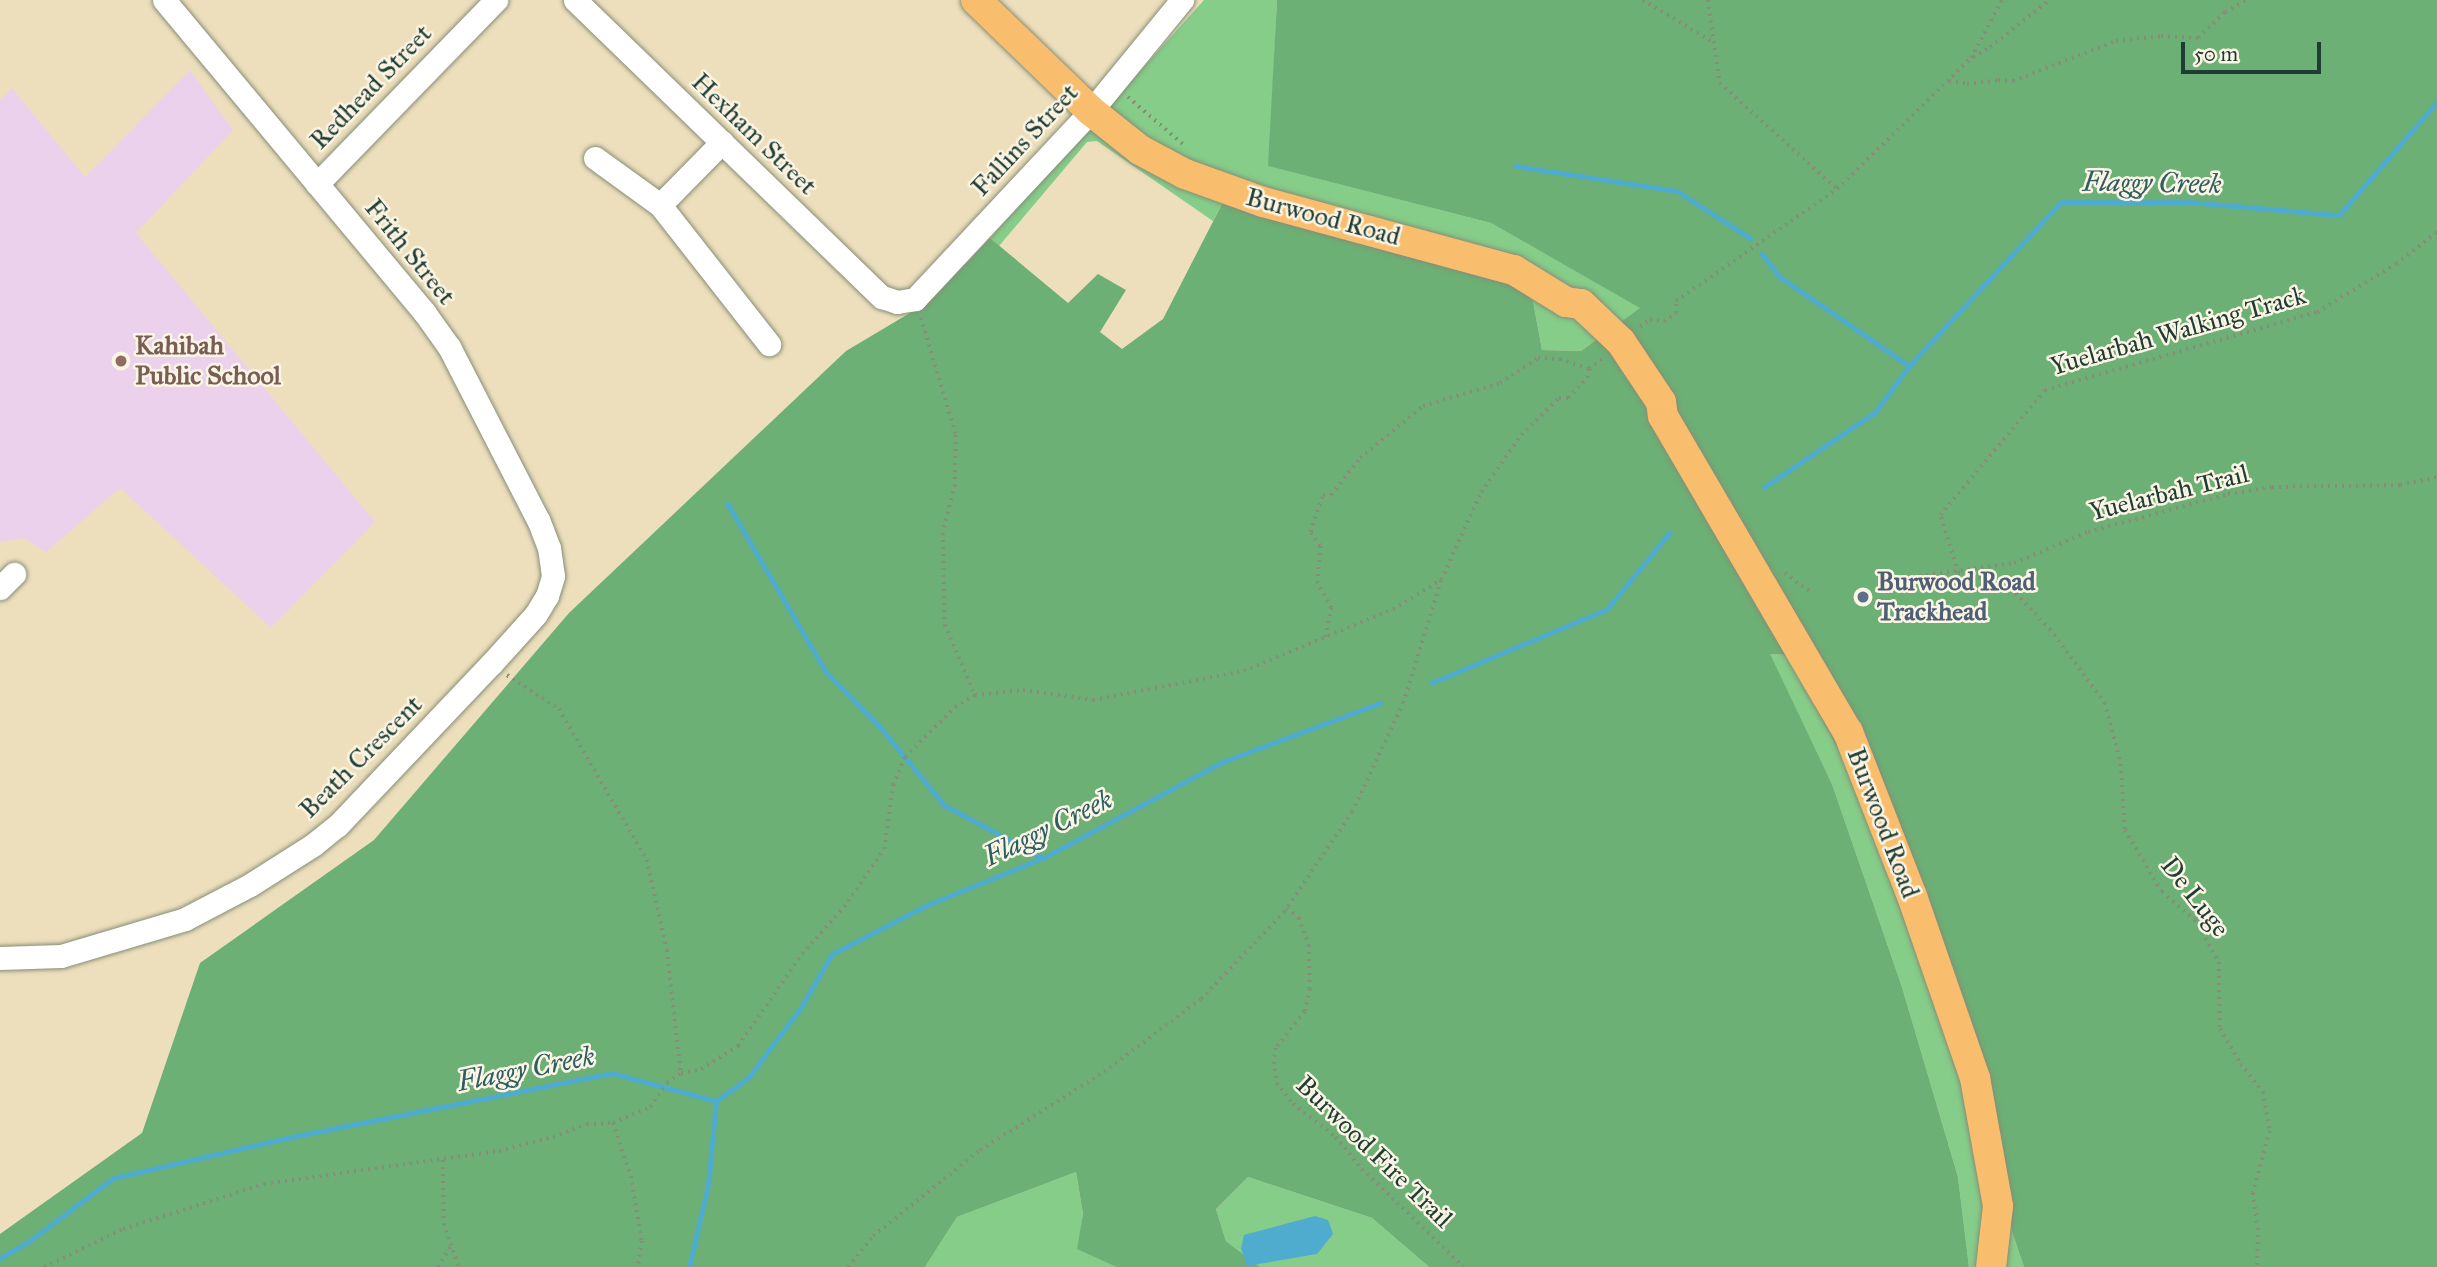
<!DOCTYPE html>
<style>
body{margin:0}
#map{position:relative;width:2437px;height:1267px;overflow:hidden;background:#eddfbc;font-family:"IM FELL Great Primer",serif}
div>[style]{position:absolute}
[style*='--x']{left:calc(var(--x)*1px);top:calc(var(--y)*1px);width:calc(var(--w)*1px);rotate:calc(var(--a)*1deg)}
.built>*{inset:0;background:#ebd1eb}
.green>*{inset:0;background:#85cd89}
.forest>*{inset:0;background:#6cb075}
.water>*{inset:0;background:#4facce}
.stream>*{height:5px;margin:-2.5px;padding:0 2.5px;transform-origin:2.5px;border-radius:2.5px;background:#4facce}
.path>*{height:3.5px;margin-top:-1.75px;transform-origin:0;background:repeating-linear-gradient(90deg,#868e78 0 2px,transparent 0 7px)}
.roads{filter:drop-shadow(0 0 2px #868e78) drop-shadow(0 0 2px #868e78)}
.minor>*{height:23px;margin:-11.5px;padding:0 11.5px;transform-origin:11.5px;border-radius:11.5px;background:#fff}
.major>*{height:30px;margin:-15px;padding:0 15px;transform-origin:15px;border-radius:15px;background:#f9be6d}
.dots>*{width:19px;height:19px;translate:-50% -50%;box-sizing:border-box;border:4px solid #fcf5e5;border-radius:50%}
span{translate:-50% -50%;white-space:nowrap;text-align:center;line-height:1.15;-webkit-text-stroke:5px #fcf5e5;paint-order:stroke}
.street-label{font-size:26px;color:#1f3d34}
.education-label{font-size:26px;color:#785e54;font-weight:700}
.left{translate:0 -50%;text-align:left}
.service-label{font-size:26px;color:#4e5e75;font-weight:700}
.water-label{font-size:28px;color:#2d5e62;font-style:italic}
.scale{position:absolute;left:2181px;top:42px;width:140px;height:32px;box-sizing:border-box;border:4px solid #1f3d34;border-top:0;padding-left:9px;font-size:21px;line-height:24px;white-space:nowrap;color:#1f3d34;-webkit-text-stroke:5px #fcf5e5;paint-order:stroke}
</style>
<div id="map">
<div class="built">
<i style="clip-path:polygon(190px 70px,233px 130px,136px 233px,375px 522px,271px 628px,120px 488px,46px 552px,23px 538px,0 542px,0 100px,12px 88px,85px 177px)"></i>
</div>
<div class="green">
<i style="clip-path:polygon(1204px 0,1277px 0,1269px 166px,1491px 223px,1641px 308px,1581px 351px,1542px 350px,1533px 301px,1362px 235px,1222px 204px,1213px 221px,1097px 141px,1087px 142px,999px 246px,990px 238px)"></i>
<i style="clip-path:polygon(1769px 654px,1787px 655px,1851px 774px,1914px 941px,2024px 1267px,1969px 1267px,1958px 1177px,1902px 987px,1832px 784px)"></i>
<i style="clip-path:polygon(1076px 1172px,1083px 1214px,1078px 1249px,1116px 1267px,925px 1267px,957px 1217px)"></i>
<i style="clip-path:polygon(1248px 1177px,1372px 1218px,1429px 1267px,1260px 1267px,1226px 1241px,1216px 1209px)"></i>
</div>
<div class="forest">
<i style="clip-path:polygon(1277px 0,2437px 0,2437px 1267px,2024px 1267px,1914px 941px,1851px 774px,1787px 655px,1770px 654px,1832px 784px,1902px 987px,1958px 1177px,1969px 1267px,1429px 1267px,1372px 1218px,1248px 1177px,1216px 1209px,1226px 1241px,1260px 1267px,1116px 1267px,1077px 1249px,1083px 1214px,1076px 1172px,957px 1217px,925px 1267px,0 1267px,0 1234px,142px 1133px,200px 963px,374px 840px,569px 613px,846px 351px,930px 301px,990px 238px,1068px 303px,1098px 274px,1126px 290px,1100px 332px,1122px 349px,1163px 319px,1222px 204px,1362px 235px,1504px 276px,1533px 301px,1542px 350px,1581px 351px,1640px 308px,1491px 223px,1268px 166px)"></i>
</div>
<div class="water">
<i style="clip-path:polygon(1315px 1216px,1328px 1220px,1333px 1234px,1317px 1254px,1247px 1266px,1241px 1248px,1244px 1235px)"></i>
</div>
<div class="stream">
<i style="--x:1516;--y:166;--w:163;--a:8.8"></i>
<i style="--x:1677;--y:191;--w:87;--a:32.8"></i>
<i style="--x:1761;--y:253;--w:31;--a:52"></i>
<i style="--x:1780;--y:277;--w:157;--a:34.6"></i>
<i style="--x:1764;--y:487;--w:134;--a:-34"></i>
<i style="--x:1875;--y:412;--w:57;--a:-53.5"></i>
<i style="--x:1909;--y:366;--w:224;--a:-47.2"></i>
<i style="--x:2061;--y:202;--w:128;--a:0"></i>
<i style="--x:2189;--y:202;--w:151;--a:5"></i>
<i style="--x:2339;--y:215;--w:150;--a:-49.1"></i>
<i style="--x:727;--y:503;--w:194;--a:59.7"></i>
<i style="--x:825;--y:671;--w:78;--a:45.5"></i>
<i style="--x:880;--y:727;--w:101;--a:50.6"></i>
<i style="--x:944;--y:805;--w:112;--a:28.2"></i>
<i style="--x:1431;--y:683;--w:191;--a:-22.8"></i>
<i style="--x:1607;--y:609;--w:99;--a:-50.7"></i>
<i style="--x:0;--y:1258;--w:32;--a:-30"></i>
<i style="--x:28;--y:1242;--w:106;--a:-37"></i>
<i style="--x:113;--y:1178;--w:178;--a:-13"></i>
<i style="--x:286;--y:1138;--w:332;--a:-11.3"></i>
<i style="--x:612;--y:1073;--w:108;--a:15.1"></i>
<i style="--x:716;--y:1101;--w:41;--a:-36"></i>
<i style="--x:749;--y:1077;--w:87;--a:-53.4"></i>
<i style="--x:801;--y:1007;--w:61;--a:-59.7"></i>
<i style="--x:832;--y:954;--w:107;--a:-27.3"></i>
<i style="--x:927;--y:905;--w:125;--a:-22.1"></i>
<i style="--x:1043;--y:858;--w:203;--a:-28.2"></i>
<i style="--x:1222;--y:762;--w:169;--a:-20.5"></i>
<i style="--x:689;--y:1267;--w:84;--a:-77"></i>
<i style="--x:708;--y:1185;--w:84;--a:-84.6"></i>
</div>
<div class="path">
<i style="--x:1643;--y:0;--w:82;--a:31"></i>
<i style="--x:1708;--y:0;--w:84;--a:81.8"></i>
<i style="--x:1720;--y:83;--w:158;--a:42.2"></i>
<i style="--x:1973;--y:57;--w:20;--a:-30"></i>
<i style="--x:1990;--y:47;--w:75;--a:-38.5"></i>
<i style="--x:1949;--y:81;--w:18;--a:9"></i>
<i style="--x:1967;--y:84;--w:31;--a:-7"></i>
<i style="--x:1998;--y:80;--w:15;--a:4"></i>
<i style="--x:2013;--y:81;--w:110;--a:-21.2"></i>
<i style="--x:2116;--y:41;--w:45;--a:-6.3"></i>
<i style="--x:2161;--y:36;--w:37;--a:3"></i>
<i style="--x:2198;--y:38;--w:37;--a:-44"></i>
<i style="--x:2225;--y:12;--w:24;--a:-30"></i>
<i style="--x:1128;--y:97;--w:72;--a:40.5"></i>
<i style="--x:921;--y:318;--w:122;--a:73.3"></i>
<i style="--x:956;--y:435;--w:50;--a:91.1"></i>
<i style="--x:955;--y:485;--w:49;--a:104"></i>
<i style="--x:943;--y:533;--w:92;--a:88.8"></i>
<i style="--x:945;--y:625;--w:76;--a:66.8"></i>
<i style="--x:1640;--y:327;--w:13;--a:-39"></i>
<i style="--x:1650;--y:319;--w:14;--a:12"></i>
<i style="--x:1664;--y:322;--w:15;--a:-37"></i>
<i style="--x:1676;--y:313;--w:12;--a:-90"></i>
<i style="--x:1676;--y:301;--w:196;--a:-34.8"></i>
<i style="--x:1837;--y:189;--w:187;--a:-44.4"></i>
<i style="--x:1971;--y:58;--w:66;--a:-61.9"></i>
<i style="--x:1785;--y:573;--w:35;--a:37"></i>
<i style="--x:1958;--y:573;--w:49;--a:11.8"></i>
<i style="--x:2006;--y:583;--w:64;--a:46.3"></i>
<i style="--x:2050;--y:629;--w:92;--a:53.4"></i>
<i style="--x:2105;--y:703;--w:63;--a:75.3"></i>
<i style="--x:2121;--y:764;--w:66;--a:86.5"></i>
<i style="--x:2125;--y:830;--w:72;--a:59.2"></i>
<i style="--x:2162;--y:892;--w:43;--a:40.3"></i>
<i style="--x:2195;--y:920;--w:48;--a:60.3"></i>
<i style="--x:2219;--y:962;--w:67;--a:89.1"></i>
<i style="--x:2220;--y:1029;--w:41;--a:59"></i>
<i style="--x:2241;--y:1064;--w:36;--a:52"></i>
<i style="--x:2263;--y:1092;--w:40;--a:80"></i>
<i style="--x:2270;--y:1131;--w:64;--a:105.3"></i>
<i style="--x:2253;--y:1193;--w:35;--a:82"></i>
<i style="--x:2258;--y:1228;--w:39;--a:91"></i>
<i style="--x:1958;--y:573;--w:61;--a:-107.2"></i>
<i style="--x:1940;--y:515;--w:163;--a:-50"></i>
<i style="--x:2045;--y:390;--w:283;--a:-16"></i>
<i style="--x:2317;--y:312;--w:92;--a:-31.3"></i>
<i style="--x:2396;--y:264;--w:52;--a:-38"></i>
<i style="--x:1919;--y:576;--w:96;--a:-7.8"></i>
<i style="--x:2014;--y:563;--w:80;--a:-22.7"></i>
<i style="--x:2088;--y:532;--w:145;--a:-15.2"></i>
<i style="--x:2228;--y:494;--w:45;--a:-9"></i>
<i style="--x:2272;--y:487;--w:128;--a:-0.9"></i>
<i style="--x:2400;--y:485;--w:38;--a:-12"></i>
<i style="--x:1325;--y:637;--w:30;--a:-78"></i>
<i style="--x:1331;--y:608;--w:29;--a:-119"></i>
<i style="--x:1317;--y:583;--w:37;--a:-85"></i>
<i style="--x:1320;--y:546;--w:17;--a:-126"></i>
<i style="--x:1310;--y:532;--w:39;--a:-71"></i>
<i style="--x:1323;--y:495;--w:8;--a:0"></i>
<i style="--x:1331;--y:495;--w:47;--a:-51.9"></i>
<i style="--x:1360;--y:458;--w:82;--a:-39.5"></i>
<i style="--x:1423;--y:406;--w:80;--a:-16.6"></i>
<i style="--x:1500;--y:383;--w:45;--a:-33.3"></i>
<i style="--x:1538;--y:358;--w:22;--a:3"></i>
<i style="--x:1560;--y:359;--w:31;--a:19"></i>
<i style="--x:507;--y:675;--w:62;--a:33.2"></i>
<i style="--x:559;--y:709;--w:175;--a:59.8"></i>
<i style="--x:647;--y:860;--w:92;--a:77.5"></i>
<i style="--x:667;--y:950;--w:124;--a:83.5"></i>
<i style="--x:1287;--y:908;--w:16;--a:40"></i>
<i style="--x:1299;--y:918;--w:29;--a:70"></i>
<i style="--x:1309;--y:945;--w:44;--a:88.7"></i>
<i style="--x:1310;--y:989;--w:24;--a:102"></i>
<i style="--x:1305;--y:1012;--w:46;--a:128.9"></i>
<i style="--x:1276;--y:1048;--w:14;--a:98"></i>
<i style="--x:1274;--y:1062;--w:21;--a:82"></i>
<i style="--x:1277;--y:1083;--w:26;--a:53"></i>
<i style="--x:1293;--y:1104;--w:54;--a:37.5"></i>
<i style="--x:1336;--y:1137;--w:41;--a:50.9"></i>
<i style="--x:1362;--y:1169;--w:141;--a:43.9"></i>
<i style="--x:613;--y:1123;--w:56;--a:71.2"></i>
<i style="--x:631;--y:1176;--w:66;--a:80.4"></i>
<i style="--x:642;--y:1241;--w:26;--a:99"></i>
<i style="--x:443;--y:1160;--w:64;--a:89.1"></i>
<i style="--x:444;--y:1224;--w:46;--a:70.8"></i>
<i style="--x:44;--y:1267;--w:88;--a:-25.7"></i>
<i style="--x:123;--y:1229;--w:148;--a:-17.7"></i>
<i style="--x:264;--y:1184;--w:237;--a:-8"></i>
<i style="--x:499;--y:1151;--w:56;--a:-14.5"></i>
<i style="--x:553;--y:1137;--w:36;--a:-21"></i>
<i style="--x:587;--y:1124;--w:26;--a:-2"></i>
<i style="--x:613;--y:1123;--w:40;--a:-23.4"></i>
<i style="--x:650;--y:1107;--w:29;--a:-55"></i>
<i style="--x:667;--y:1083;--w:17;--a:-36"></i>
<i style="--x:681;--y:1073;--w:20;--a:-11"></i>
<i style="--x:701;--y:1069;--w:44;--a:-31.9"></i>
<i style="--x:738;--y:1046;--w:112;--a:-55.2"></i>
<i style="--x:802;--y:954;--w:63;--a:-48.2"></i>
<i style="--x:844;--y:907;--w:70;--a:-55.4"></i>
<i style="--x:884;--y:849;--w:65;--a:-82"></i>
<i style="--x:893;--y:785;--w:30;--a:-67"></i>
<i style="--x:905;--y:757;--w:71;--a:-45"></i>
<i style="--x:955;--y:707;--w:23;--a:-31"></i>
<i style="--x:975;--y:695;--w:48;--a:-5.9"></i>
<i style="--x:1023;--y:690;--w:71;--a:8.1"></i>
<i style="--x:1093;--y:700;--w:154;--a:-10.9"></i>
<i style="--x:1244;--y:671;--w:161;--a:-22.6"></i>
<i style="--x:1393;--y:609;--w:56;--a:-31.1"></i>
<i style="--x:438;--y:1267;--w:26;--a:-59"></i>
<i style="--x:848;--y:1267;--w:40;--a:-51"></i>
<i style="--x:873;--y:1236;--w:137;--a:-38.8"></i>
<i style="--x:980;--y:1150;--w:146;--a:-32.2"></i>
<i style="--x:1104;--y:1072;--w:121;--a:-37"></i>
<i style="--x:1201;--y:999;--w:120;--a:-46.3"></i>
<i style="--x:1284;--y:912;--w:121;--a:-55.8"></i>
<i style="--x:1352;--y:812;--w:120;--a:-64.9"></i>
<i style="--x:1403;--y:703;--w:129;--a:-72.8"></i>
<i style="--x:1441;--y:580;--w:97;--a:-65.6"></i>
<i style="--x:1481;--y:492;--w:70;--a:-54.9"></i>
<i style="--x:1521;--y:435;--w:53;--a:-44.2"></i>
<i style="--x:1559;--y:398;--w:9;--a:0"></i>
<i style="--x:1568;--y:398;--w:28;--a:-46"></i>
<i style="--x:1587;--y:378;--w:9;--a:-77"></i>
<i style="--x:1589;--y:369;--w:19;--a:-39"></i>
</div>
<div class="roads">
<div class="minor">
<i style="--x:575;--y:0;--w:427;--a:44.1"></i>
<i style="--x:882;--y:297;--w:16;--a:18"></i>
<i style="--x:897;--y:302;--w:18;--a:-9"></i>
<i style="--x:915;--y:299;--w:258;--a:-46.9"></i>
<i style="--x:1091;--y:111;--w:144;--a:-50.7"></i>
<i style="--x:722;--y:142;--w:88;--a:134.5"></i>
<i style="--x:660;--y:205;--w:177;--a:51.9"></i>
<i style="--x:595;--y:158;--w:80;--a:35.9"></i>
<i style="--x:317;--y:184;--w:257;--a:-45.8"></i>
<i style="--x:0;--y:588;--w:20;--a:-45"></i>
<i style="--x:0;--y:958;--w:61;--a:-1.9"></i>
<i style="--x:61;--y:956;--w:129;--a:-16.6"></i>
<i style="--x:185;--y:919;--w:73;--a:-27.6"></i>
<i style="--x:250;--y:885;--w:75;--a:-32.4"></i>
<i style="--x:313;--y:845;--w:32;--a:-39"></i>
<i style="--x:338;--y:825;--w:222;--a:-46.5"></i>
<i style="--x:491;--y:664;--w:67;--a:-48"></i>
<i style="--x:536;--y:614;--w:21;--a:-59"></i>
<i style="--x:547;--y:596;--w:21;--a:-73"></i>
<i style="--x:553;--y:576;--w:28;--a:-98"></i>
<i style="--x:549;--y:548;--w:30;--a:-111"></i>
<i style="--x:538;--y:520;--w:195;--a:-117.2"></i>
<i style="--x:449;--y:347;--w:43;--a:-125.5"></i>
<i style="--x:424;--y:312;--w:406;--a:-129.8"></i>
</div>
<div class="major">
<i style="--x:976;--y:0;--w:160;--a:44"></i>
<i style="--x:1091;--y:111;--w:63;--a:38.5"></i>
<i style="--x:1140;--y:150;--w:51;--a:28.1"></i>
<i style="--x:1185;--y:174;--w:83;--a:19.7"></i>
<i style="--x:1263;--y:202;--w:260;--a:15.2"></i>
<i style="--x:1514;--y:270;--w:61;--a:31.6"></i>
<i style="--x:1566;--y:302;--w:15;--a:8"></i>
<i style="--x:1581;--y:304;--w:55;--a:43.5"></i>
<i style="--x:1621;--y:342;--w:72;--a:56.3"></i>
<i style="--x:1661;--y:402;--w:14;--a:82"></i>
<i style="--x:1663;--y:416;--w:366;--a:59.7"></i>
<i style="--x:1848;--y:732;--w:176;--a:68.7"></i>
<i style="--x:1912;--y:896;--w:193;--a:70.9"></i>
<i style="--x:1975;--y:1078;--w:130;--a:79.8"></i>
<i style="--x:1998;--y:1206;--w:61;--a:96.5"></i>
</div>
</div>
<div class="dots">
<i style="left:121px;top:361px;background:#8d6e63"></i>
<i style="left:1863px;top:597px;background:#5c6f8a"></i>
</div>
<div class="street-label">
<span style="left:371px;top:87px;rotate:-46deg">Redhead Street</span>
<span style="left:754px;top:134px;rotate:44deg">Hexham Street</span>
<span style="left:1025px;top:140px;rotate:-47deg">Fallins Street</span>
<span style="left:1323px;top:217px;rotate:15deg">Burwood Road</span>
<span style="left:410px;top:252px;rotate:51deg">Frith Street</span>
<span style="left:2178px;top:331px;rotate:-16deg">Yuelarbah Walking Track</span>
<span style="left:2169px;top:493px;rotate:-14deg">Yuelarbah Trail</span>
<span style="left:361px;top:757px;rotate:-45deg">Beath Crescent</span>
<span style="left:1883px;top:823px;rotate:69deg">Burwood Road</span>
<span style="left:2195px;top:897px;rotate:52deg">De Luge</span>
<span style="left:1374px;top:1152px;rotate:44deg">Burwood Fire Trail</span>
</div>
<div class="education-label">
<span class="left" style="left:135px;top:361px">Kahibah<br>Public School</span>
</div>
<div class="service-label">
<span class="left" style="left:1877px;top:597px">Burwood Road<br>Trackhead</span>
</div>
<div class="water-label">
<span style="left:2152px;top:183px;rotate:1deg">Flaggy Creek</span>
<span style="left:1048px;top:828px;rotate:-26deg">Flaggy Creek</span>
<span style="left:526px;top:1069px;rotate:-11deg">Flaggy Creek</span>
</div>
<div class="scale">50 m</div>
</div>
